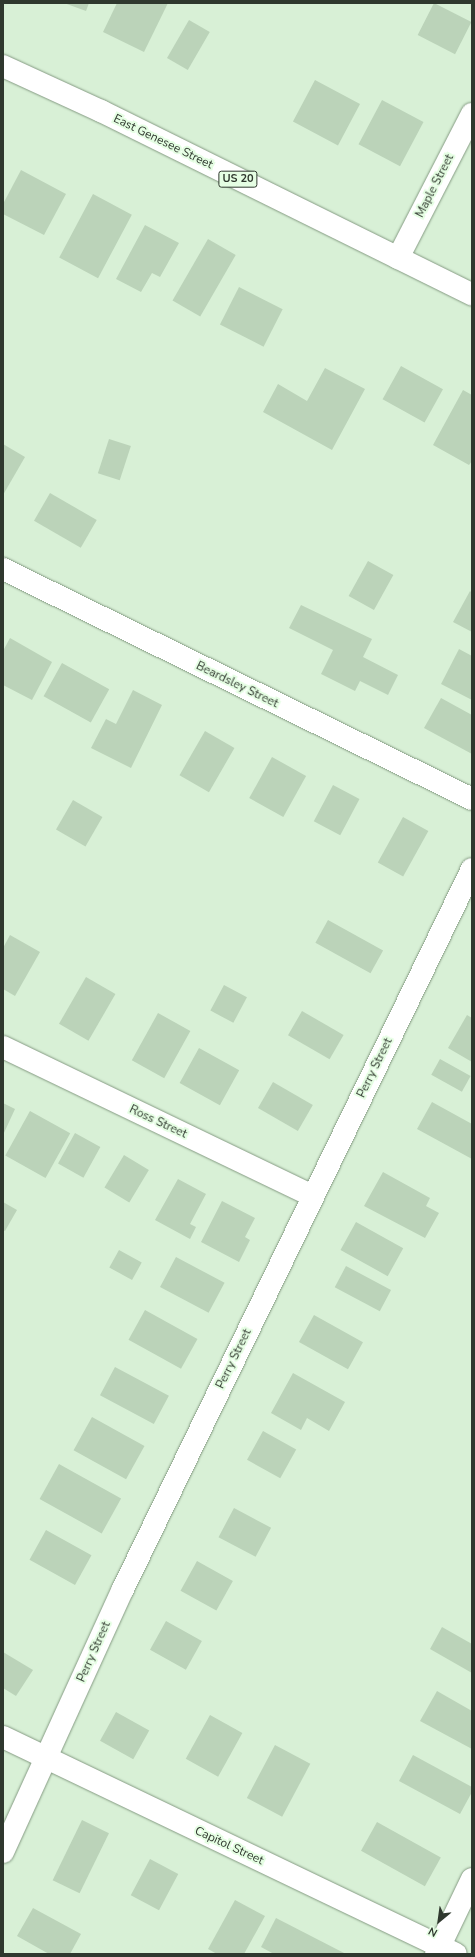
<!DOCTYPE html>
<style>
body{margin:0}
#map{position:relative;width:475px;height:1957px;overflow:hidden;background:#d8f0d6;font-family:"Nunito Sans",sans-serif}
div>[style]{position:absolute}
[style*='--x']{left:calc(var(--x)*1px);top:calc(var(--y)*1px);width:calc(var(--w)*1px);rotate:calc(var(--a)*1deg)}
.building>*{inset:0;background:#bbd3b9;transform-origin:0 0}
.roads{filter:drop-shadow(0 0 1px #859b83) drop-shadow(0 0 1px #859b83)}
.minor>*{height:22px;margin:-11px;padding:0 11px;transform-origin:11px;border-radius:11px;background:#fff}
.trunk>*{height:22px;margin:-11px;padding:0 11px;transform-origin:11px;border-radius:11px;background:#fff}
span{translate:-50% -50%;white-space:nowrap;text-align:center;line-height:1.15;-webkit-text-stroke:4px #e5fee3;paint-order:stroke}
.shield-label span{padding:1px 3px;background:#e5fee3;border:1px solid;border-radius:3px;-webkit-text-stroke-width:0}
.shield-label{font-size:11px;color:#2f382e;font-weight:700}
.street-label{font-size:12px;color:#2f382e}
.frame{position:absolute;inset:0;border:4px solid #2f382e;pointer-events:none}
.north{position:absolute;left:419px;top:1901px;width:40px;height:40px;-webkit-text-stroke:3px #e5fee3;paint-order:stroke;rotate:209deg;font-size:11px;font-weight:700;line-height:16px;text-align:center;color:#2f382e}
.north::after{content:'';display:block;margin:auto;width:14px;height:18px;background:#2f382e;clip-path:polygon(50% 0,100% 100%,50% 72%,0 100%)}
</style>
<div id="map">
<div class="building">
<i style="clip-path:polygon(64px 3px,89px 3px,86px 11px)"></i>
<i style="clip-path:polygon(117px 3px,168px 3px,144px 52px,103px 32px)"></i>
<i style="left:434px;top:3px;width:42px;height:36px;rotate:27deg"></i>
<i style="left:189px;top:20px;width:24px;height:44px;rotate:30deg"></i>
<i style="left:315px;top:80px;width:51px;height:47px;rotate:28deg"></i>
<i style="left:382px;top:100px;width:47px;height:50px;rotate:28deg"></i>
<i style="clip-path:polygon(21px 170px,66px 194px,44px 235px,3px 214px,3px 204px)"></i>
<i style="left:93px;top:194px;width:44px;height:72px;rotate:28deg"></i>
<i style="clip-path:polygon(145px 225px,179px 243px,160px 277px,152px 273px,141px 292px,116px 279px)"></i>
<i style="left:208px;top:239px;width:32px;height:71px;rotate:30deg"></i>
<i style="left:239px;top:287px;width:49px;height:42px;rotate:27deg"></i>
<i style="left:401px;top:366px;width:48px;height:38px;rotate:29deg"></i>
<i style="clip-path:polygon(325px 368px,365px 389px,332px 450px,263px 412px,278px 384px,307px 401px)"></i>
<i style="clip-path:polygon(463px 390px,472px 395px,472px 461px,469px 465px,433px 445px)"></i>
<i style="left:109px;top:439px;width:23px;height:36px;rotate:18deg"></i>
<i style="clip-path:polygon(3px 444px,25px 457px,3px 495px)"></i>
<i style="left:50px;top:493px;width:54px;height:32px;rotate:30deg"></i>
<i style="left:368px;top:561px;width:29px;height:40px;rotate:29deg"></i>
<i style="clip-path:polygon(470px 591px,472px 593px,472px 632px,453px 622px)"></i>
<i style="clip-path:polygon(301px 605px,372px 639px,363px 657px,398px 675px,388px 695px,360px 681px,355px 691px,321px 674px,333px 650px,289px 628px)"></i>
<i style="clip-path:polygon(10px 638px,52px 662px,32px 700px,3px 685px,3px 651px)"></i>
<i style="clip-path:polygon(459px 649px,472px 656px,472px 700px,441px 684px)"></i>
<i style="left:62px;top:663px;width:54px;height:38px;rotate:29deg"></i>
<i style="clip-path:polygon(133px 690px,162px 705px,131px 768px,91px 748px,106px 719px,116px 724px)"></i>
<i style="clip-path:polygon(441px 698px,472px 715px,472px 754px,424px 728px)"></i>
<i style="left:205px;top:731px;width:34px;height:51px;rotate:30deg"></i>
<i style="left:272px;top:757px;width:39px;height:47px;rotate:29deg"></i>
<i style="left:333px;top:785px;width:30px;height:41px;rotate:28deg"></i>
<i style="left:73px;top:800px;width:34px;height:34px;rotate:30deg"></i>
<i style="left:403px;top:817px;width:29px;height:52px;rotate:29deg"></i>
<i style="left:328px;top:920px;width:63px;height:26px;rotate:29deg"></i>
<i style="clip-path:polygon(10px 935px,40px 952px,15px 996px,3px 989px,3px 948px)"></i>
<i style="left:86px;top:977px;width:34px;height:54px;rotate:30deg"></i>
<i style="left:224px;top:985px;width:26px;height:29px;rotate:28deg"></i>
<i style="left:302px;top:1011px;width:48px;height:28px;rotate:30deg"></i>
<i style="left:158px;top:1013px;width:37px;height:54px;rotate:29deg"></i>
<i style="clip-path:polygon(467px 1015px,472px 1018px,472px 1062px,448px 1048px)"></i>
<i style="left:199px;top:1048px;width:46px;height:40px;rotate:29deg"></i>
<i style="left:440px;top:1059px;width:35px;height:18px;rotate:29deg"></i>
<i style="left:273px;top:1082px;width:46px;height:30px;rotate:30deg"></i>
<i style="clip-path:polygon(432px 1102px,472px 1124px,472px 1159px,417px 1129px)"></i>
<i style="clip-path:polygon(3px 1103px,15px 1109px,3px 1135px)"></i>
<i style="left:30px;top:1111px;width:46px;height:51px;rotate:29deg"></i>
<i style="left:75px;top:1133px;width:29px;height:35px;rotate:29deg"></i>
<i style="left:124px;top:1155px;width:29px;height:38px;rotate:31deg"></i>
<i style="clip-path:polygon(383px 1172px,430px 1198px,426px 1206px,439px 1213px,425px 1238px,364px 1206px)"></i>
<i style="clip-path:polygon(178px 1179px,206px 1194px,190px 1224px,196px 1227px,190px 1239px,155px 1220px)"></i>
<i style="clip-path:polygon(222px 1201px,255px 1218px,245px 1237px,250px 1240px,239px 1262px,201px 1242px)"></i>
<i style="clip-path:polygon(3px 1202px,17px 1210px,5px 1231px,3px 1230px)"></i>
<i style="left:356px;top:1222px;width:54px;height:32px;rotate:29deg"></i>
<i style="left:119px;top:1250px;width:26px;height:20px;rotate:29deg"></i>
<i style="left:176px;top:1257px;width:55px;height:34px;rotate:28deg"></i>
<i style="left:346px;top:1266px;width:51px;height:24px;rotate:28deg"></i>
<i style="left:145px;top:1310px;width:60px;height:34px;rotate:29deg"></i>
<i style="left:314px;top:1315px;width:56px;height:31px;rotate:29deg"></i>
<i style="left:115px;top:1367px;width:61px;height:32px;rotate:28deg"></i>
<i style="clip-path:polygon(293px 1373px,345px 1402px,329px 1431px,307px 1418px,301px 1430px,271px 1413px)"></i>
<i style="left:92px;top:1417px;width:60px;height:38px;rotate:29deg"></i>
<i style="left:263px;top:1431px;width:38px;height:33px;rotate:29deg"></i>
<i style="left:59px;top:1464px;width:71px;height:40px;rotate:29deg"></i>
<i style="left:234px;top:1508px;width:42px;height:33px;rotate:28deg"></i>
<i style="left:46px;top:1530px;width:52px;height:34px;rotate:29deg"></i>
<i style="left:197px;top:1561px;width:41px;height:34px;rotate:29deg"></i>
<i style="left:166px;top:1621px;width:41px;height:33px;rotate:29deg"></i>
<i style="clip-path:polygon(442px 1627px,472px 1644px,472px 1673px,430px 1649px)"></i>
<i style="clip-path:polygon(3px 1652px,33px 1670px,16px 1696px,3px 1688px)"></i>
<i style="clip-path:polygon(437px 1691px,472px 1711px,472px 1749px,420px 1721px)"></i>
<i style="left:116px;top:1712px;width:38px;height:33px;rotate:29deg"></i>
<i style="left:210px;top:1715px;width:37px;height:50px;rotate:29deg"></i>
<i style="left:275px;top:1745px;width:40px;height:60px;rotate:28deg"></i>
<i style="clip-path:polygon(413px 1755px,472px 1787px,472px 1792px,460px 1814px,399px 1781px)"></i>
<i style="left:82px;top:1820px;width:30px;height:67px;rotate:26deg"></i>
<i style="left:377px;top:1822px;width:73px;height:33px;rotate:29deg"></i>
<i style="left:150px;top:1859px;width:32px;height:41px;rotate:28deg"></i>
<i style="clip-path:polygon(235px 1900px,265px 1916px,244px 1954px,217px 1954px,208px 1949px)"></i>
<i style="clip-path:polygon(33px 1908px,81px 1934px,70px 1954px,49px 1954px,17px 1936px)"></i>
<i style="clip-path:polygon(276px 1918px,346px 1954px,274px 1954px,261px 1947px)"></i>
</div>
<div class="roads">
<div class="minor">
<i style="--x:398;--y:258;--w:162;--a:-62.8"></i>
<i style="--x:3;--y:569;--w:522;--a:26.12"></i>
<i style="--x:3;--y:1047;--w:344;--a:25.7"></i>
<i style="--x:3;--y:1737;--w:502;--a:25.6"></i>
<i style="--x:3;--y:1852;--w:289;--a:-65.5"></i>
<i style="--x:123;--y:1589;--w:800;--a:-64.14"></i>
<i style="--x:436;--y:1954;--w:83;--a:-64.4"></i>
</div>
<div class="trunk">
<i style="--x:3;--y:66;--w:108;--a:24.7"></i>
<i style="--x:101;--y:111;--w:414;--a:26.3"></i>
</div>
</div>
<div class="shield-label">
<span style="left:238px;top:179px">US 20</span>
</div>
<div class="street-label">
<span style="left:163px;top:142px;rotate:26deg">East Genesee Street</span>
<span style="left:435px;top:186px;rotate:-63deg">Maple Street</span>
<span style="left:237px;top:685px;rotate:26deg">Beardsley Street</span>
<span style="left:375px;top:1068px;rotate:-64deg">Perry Street</span>
<span style="left:158px;top:1122px;rotate:25deg">Ross Street</span>
<span style="left:234px;top:1359px;rotate:-64deg">Perry Street</span>
<span style="left:94px;top:1652px;rotate:-66deg">Perry Street</span>
<span style="left:229px;top:1846px;rotate:25deg">Capitol Street</span>
</div>
<div class="frame"></div>
<div class="north">N</div>
</div>
